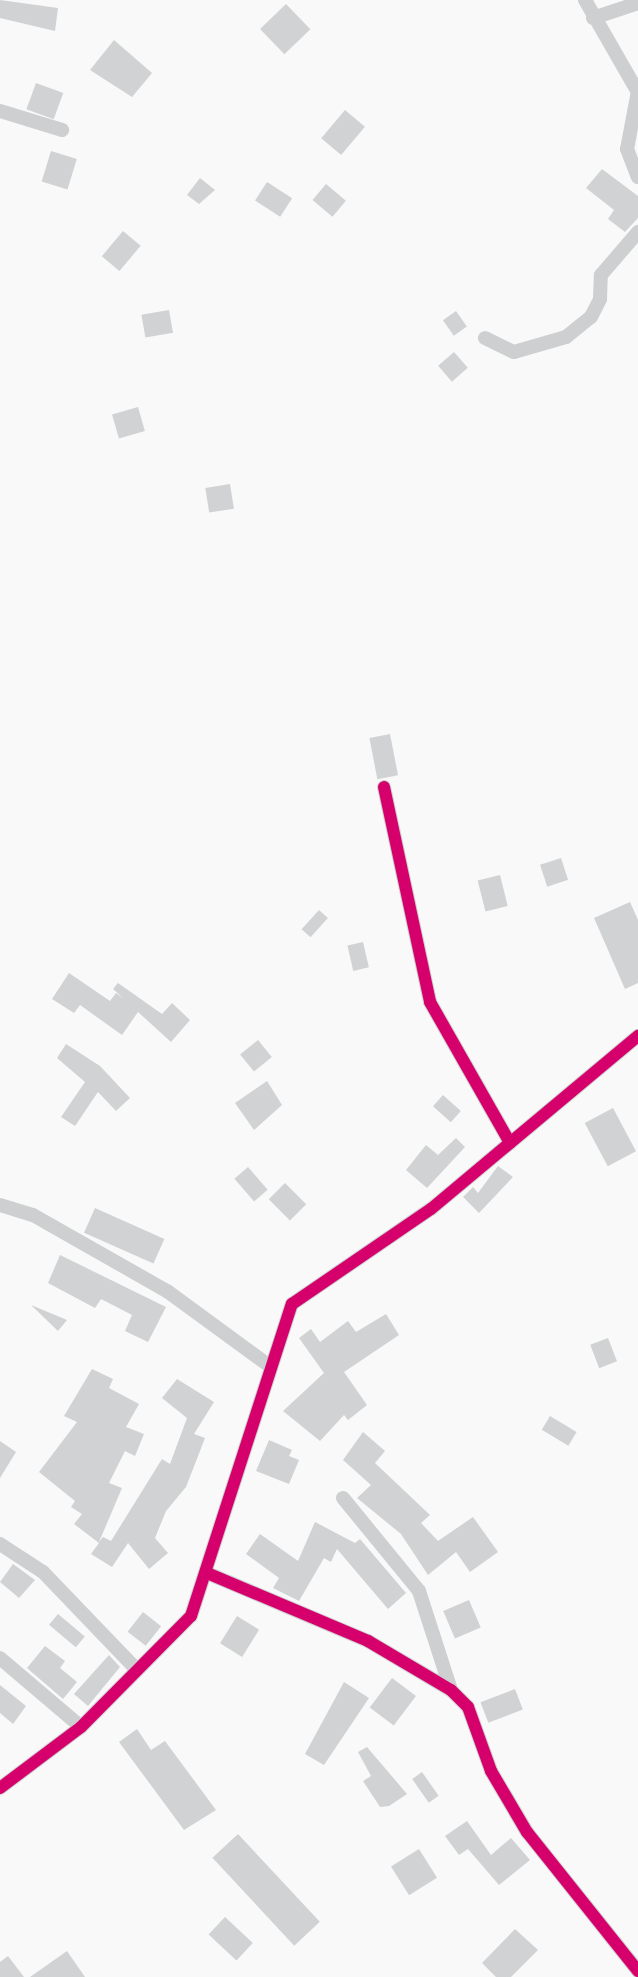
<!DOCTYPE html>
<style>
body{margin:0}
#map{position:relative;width:638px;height:1977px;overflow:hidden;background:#f9f9f9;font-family:Karla,sans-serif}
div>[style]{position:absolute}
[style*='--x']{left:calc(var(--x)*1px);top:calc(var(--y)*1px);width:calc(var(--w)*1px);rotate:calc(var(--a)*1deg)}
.building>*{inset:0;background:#d0d2d3;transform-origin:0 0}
.minor>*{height:14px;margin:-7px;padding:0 7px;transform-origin:7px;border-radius:7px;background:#cecfd0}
.cycleway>*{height:12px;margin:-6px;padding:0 6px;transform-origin:6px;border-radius:6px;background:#d6006c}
span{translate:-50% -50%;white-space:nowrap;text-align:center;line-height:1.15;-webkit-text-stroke:8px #fff;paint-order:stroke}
</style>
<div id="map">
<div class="building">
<i style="clip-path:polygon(0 0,58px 8px,55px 31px,0 18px)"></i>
<i style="left:286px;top:4px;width:35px;height:36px;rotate:46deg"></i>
<i style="clip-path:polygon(114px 40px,152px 73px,132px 97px,90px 70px)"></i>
<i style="left:36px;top:83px;width:29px;height:28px;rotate:20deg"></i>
<i style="left:345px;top:110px;width:26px;height:37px;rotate:40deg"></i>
<i style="left:51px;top:151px;width:27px;height:32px;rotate:17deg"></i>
<i style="clip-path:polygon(602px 169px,638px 196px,638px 218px,625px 232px,608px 219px,614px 210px,586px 188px)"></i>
<i style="clip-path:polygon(200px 178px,215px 190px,199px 204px,187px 195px)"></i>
<i style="left:267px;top:182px;width:30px;height:22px;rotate:33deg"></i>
<i style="left:326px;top:184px;width:26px;height:21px;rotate:40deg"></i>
<i style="left:123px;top:231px;width:23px;height:33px;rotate:40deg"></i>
<i style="left:169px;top:310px;width:23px;height:28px;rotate:80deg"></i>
<i style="left:456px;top:311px;width:19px;height:16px;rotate:55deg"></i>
<i style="left:454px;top:352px;width:21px;height:21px;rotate:49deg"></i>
<i style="left:138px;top:407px;width:25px;height:27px;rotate:74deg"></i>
<i style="left:230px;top:484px;width:25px;height:25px;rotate:81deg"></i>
<i style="left:390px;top:734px;width:42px;height:21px;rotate:79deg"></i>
<i style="left:561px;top:858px;width:23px;height:22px;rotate:72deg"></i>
<i style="left:500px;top:875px;width:32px;height:23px;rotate:76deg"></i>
<i style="clip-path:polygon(630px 902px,638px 920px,638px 983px,625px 989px,594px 918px)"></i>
<i style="left:319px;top:910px;width:12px;height:26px;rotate:42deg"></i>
<i style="left:363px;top:942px;width:26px;height:16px;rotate:77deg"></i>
<i style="clip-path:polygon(69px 973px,110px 1001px,116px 993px,124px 999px,113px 989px,118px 983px,162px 1014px,172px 1003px,190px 1020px,171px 1042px,138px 1012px,122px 1035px,80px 1005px,74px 1013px,52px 999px)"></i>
<i style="left:258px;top:1040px;width:22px;height:23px;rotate:51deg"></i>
<i style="clip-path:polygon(66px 1044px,100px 1066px,130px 1098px,116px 1111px,98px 1092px,75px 1126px,61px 1117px,85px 1082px,57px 1058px)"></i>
<i style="clip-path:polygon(267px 1081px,282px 1105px,254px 1130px,235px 1103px)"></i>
<i style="left:443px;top:1095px;width:24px;height:15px;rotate:42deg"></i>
<i style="left:613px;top:1108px;width:49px;height:32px;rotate:62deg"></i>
<i style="clip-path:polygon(456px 1138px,465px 1147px,427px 1188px,406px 1170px,426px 1145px,438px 1155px)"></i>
<i style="clip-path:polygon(498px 1166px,513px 1177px,479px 1213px,463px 1197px,473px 1187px,478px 1193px)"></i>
<i style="left:248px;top:1167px;width:30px;height:18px;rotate:49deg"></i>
<i style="left:285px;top:1183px;width:30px;height:23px;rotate:45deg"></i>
<i style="left:95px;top:1208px;width:76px;height:27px;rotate:24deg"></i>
<i style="clip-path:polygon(60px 1255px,166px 1307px,148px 1342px,125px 1331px,132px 1315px,101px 1299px,95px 1308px,48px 1283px)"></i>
<i style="clip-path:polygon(31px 1305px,67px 1320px,58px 1331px)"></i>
<i style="clip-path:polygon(386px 1314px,399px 1335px,344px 1372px,367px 1405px,348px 1420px,344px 1415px,320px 1441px,283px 1411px,324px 1373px,299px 1338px,311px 1329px,320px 1342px,348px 1321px,356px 1332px)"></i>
<i style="left:608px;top:1338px;width:25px;height:19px;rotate:69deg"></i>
<i style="clip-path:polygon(92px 1369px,113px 1379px,109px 1388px,139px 1404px,126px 1427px,144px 1434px,135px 1456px,125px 1451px,109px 1483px,122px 1488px,99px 1542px,103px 1537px,111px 1541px,162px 1459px,170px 1464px,187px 1418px,162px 1398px,177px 1379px,214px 1402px,194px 1434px,205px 1438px,186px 1487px,166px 1511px,155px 1538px,168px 1553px,149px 1569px,128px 1543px,112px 1567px,91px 1554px,99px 1543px,74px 1524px,82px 1514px,71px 1507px,75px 1501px,39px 1472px,77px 1422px,64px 1416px)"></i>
<i style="left:550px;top:1416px;width:31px;height:16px;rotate:31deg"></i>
<i style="clip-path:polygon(363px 1432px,385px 1451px,375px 1463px,430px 1515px,421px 1523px,438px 1541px,473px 1517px,498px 1552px,470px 1572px,456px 1552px,428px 1575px,401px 1534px,357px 1498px,371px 1485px,343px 1460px)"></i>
<i style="clip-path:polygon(269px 1440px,292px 1450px,289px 1456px,299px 1460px,289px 1484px,256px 1471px)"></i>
<i style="clip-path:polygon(0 1441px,16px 1452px,0 1478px)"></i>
<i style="clip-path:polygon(315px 1522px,355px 1543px,360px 1539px,406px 1593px,388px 1609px,337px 1549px,331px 1562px,324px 1558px,299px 1601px,273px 1588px,279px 1578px,246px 1554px,260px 1534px,298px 1561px)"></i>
<i style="clip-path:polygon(13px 1564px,35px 1580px,19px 1598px,0 1582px)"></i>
<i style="left:469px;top:1600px;width:30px;height:28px;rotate:67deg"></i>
<i style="left:143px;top:1612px;width:23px;height:25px;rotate:38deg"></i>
<i style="left:58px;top:1614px;width:35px;height:14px;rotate:40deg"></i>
<i style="left:237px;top:1616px;width:26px;height:32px;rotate:32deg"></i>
<i style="clip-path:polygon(45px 1646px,65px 1661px,60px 1668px,77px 1682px,63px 1699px,27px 1668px)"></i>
<i style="clip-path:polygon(109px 1655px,120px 1667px,88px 1706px,74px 1694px)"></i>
<i style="left:392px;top:1678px;width:30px;height:37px;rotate:37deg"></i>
<i style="clip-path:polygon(344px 1682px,369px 1698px,324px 1765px,305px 1754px)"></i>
<i style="clip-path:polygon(0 1685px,26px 1706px,13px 1724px,0 1713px)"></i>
<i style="left:515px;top:1689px;width:22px;height:37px;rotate:69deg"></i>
<i style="clip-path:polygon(137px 1729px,151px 1750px,165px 1741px,216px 1810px,184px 1830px,119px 1742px)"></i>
<i style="clip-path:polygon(367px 1747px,407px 1794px,389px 1806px,380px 1807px,363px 1781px,371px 1776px,358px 1752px)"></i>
<i style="left:422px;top:1772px;width:29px;height:12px;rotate:55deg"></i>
<i style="clip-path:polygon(467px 1821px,491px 1855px,511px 1838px,530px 1860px,499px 1885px,468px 1849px,459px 1855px,445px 1836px)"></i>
<i style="left:238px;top:1834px;width:120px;height:35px;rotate:47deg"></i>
<i style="left:419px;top:1849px;width:34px;height:33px;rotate:58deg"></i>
<i style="left:225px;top:1917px;width:38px;height:24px;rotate:43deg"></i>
<i style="clip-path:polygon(515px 1929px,538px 1950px,511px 1977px,496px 1977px,482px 1963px)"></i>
<i style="clip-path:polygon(67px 1951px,85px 1977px,30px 1977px)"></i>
<i style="clip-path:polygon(8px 1956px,24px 1977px,0 1977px,0 1962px)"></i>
</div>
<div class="minor">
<i style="--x:585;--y:0;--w:106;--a:60.1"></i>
<i style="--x:593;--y:18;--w:47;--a:-18.4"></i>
<i style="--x:638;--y:91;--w:59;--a:100.7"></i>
<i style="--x:627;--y:149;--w:30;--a:69"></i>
<i style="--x:0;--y:111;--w:65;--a:17"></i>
<i style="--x:485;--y:338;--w:32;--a:26"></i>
<i style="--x:514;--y:352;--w:54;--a:-16.1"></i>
<i style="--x:566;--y:337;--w:32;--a:-39"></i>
<i style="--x:591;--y:317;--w:20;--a:-63"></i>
<i style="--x:600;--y:299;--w:24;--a:-88"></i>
<i style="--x:601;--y:275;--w:57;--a:-49.3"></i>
<i style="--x:384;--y:787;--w:220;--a:77.9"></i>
<i style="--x:430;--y:1002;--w:162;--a:60.4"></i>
<i style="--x:0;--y:1205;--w:34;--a:17"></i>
<i style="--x:33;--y:1215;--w:154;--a:29.6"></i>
<i style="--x:167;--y:1291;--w:129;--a:36.2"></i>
<i style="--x:343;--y:1498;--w:120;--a:50.7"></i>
<i style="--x:419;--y:1591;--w:104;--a:72.1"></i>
<i style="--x:0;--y:1544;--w:51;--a:33.1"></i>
<i style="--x:43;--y:1572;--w:134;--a:46.2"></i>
<i style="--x:207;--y:1573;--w:175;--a:22.9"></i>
<i style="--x:368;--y:1641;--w:96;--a:30.6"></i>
<i style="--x:451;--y:1690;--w:24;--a:45"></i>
<i style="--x:468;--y:1707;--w:68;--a:70.2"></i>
<i style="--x:491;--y:1771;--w:71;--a:59.5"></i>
<i style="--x:527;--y:1832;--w:178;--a:51.4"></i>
<i style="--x:0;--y:1658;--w:106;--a:40.4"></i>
<i style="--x:0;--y:1788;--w:101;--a:-37"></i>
<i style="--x:81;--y:1727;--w:156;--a:-45.3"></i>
<i style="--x:191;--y:1616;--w:328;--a:-72.1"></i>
<i style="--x:292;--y:1304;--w:168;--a:-34.4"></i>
<i style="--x:431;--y:1209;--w:270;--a:-39.9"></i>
</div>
<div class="cycleway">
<i style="--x:384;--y:787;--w:220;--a:77.9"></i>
<i style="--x:430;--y:1002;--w:162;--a:60.4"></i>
<i style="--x:207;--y:1573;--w:175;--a:22.9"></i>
<i style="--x:368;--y:1641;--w:96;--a:30.6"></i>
<i style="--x:451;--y:1690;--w:24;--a:45"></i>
<i style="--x:468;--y:1707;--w:68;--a:70.2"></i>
<i style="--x:491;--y:1771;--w:71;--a:59.5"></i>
<i style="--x:527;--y:1832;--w:178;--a:51.4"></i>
<i style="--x:0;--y:1788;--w:101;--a:-37"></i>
<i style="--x:81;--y:1727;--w:156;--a:-45.3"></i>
<i style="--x:191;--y:1616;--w:328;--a:-72.1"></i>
<i style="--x:292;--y:1304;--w:168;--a:-34.4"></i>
<i style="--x:431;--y:1209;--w:270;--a:-39.9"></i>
</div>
</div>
